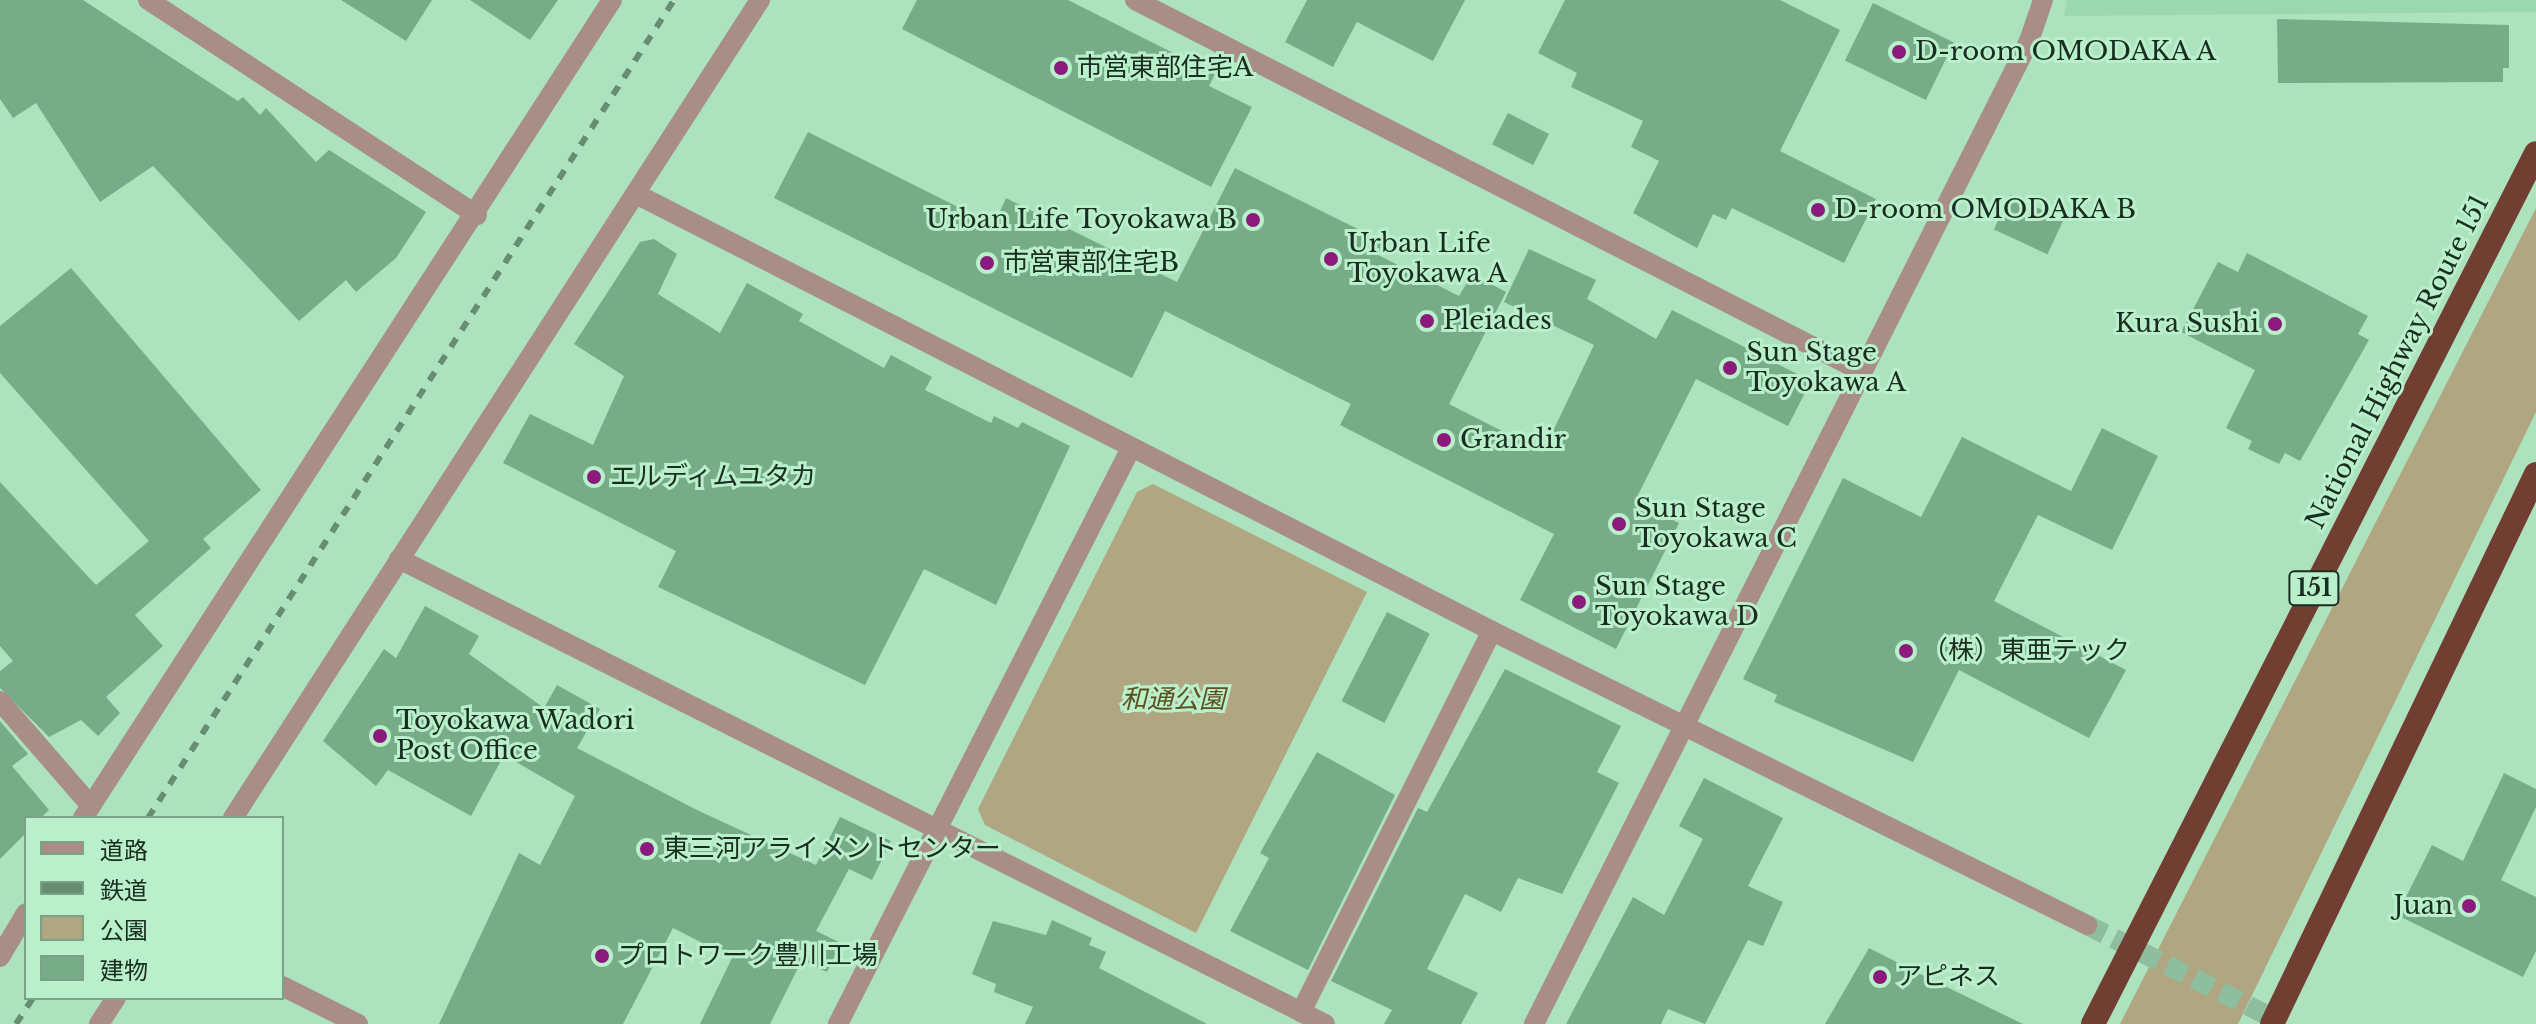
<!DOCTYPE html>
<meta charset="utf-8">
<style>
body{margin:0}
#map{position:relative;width:2536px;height:1024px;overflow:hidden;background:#ace2bd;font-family:"Libre Baskerville","Noto Sans JP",serif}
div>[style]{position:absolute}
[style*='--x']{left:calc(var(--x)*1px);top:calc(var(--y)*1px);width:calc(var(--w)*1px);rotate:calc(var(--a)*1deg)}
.built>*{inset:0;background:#9bd8af}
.green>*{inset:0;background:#b0a681}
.building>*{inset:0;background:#78ac89;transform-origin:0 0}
.minor-tunnel>*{height:20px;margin-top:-10px;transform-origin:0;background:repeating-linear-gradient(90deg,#8fbe9e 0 20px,transparent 0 30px)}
.minor>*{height:20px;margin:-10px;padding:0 10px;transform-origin:10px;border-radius:10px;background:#a88e87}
.highway>*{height:24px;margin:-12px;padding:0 12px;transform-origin:12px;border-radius:12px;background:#713e32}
.rail>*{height:6px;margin-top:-3px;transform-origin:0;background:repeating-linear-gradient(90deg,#678e73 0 10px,transparent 0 20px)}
.dots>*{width:22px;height:22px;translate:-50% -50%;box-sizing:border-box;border:4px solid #b9efca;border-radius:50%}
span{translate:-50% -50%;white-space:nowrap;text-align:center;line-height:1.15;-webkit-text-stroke:6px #b9efca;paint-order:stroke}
.shield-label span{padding:2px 6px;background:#b9efca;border:2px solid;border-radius:6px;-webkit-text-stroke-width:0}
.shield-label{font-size:24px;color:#192e20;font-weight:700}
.poi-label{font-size:26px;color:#192e20}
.left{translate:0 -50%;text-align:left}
.right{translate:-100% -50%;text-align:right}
.street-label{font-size:26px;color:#192e20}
.park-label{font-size:26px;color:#5d5120;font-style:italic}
.legend{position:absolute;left:24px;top:816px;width:260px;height:184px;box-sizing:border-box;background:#b9efca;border:2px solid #79a286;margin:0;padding:10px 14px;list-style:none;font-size:24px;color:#192e20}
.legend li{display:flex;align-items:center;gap:16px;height:40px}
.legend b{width:40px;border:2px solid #79a286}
</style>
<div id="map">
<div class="built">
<i style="clip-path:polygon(2067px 0,2536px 0,2536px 12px,2064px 16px)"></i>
</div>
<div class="green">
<i style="clip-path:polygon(2536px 208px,2536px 412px,2238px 1024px,2120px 1024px)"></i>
<i style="clip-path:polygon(1153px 484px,1367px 592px,1196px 933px,985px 825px,978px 809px,1137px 492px)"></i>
</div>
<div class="building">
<i style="clip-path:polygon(0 0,83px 0,238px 101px,243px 97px,260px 115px,266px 108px,316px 162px,329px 150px,426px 212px,396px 258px,356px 292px,346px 280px,299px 321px,153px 166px,100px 202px,36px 103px,13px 118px,0 99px)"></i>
<i style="clip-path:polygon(341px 0,432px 0,406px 41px)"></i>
<i style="clip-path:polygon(470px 0,558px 0,530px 40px)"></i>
<i style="clip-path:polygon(917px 0,1068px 0,1215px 74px,1209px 86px,1252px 107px,1211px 187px,902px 29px)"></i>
<i style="clip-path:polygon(1307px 0,1465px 0,1433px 61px,1357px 22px,1333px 67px,1285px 42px)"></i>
<i style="clip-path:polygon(1565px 0,1780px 0,1840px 30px,1780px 151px,1876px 199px,1844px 263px,1732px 208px,1726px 220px,1713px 214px,1697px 248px,1633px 213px,1659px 161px,1631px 147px,1643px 121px,1571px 87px,1577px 73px,1538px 53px)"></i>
<i style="left:1873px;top:3px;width:90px;height:64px;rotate:26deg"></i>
<i style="clip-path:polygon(2277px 19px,2509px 25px,2509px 68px,2503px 68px,2503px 82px,2278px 83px)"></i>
<i style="left:1508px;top:113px;width:46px;height:35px;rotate:27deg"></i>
<i style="clip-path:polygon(808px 132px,994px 225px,1006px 198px,1177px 282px,1235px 168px,1384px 242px,1378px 255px,1459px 296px,1472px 274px,1506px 292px,1449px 404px,1543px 452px,1594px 345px,1504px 302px,1529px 249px,1596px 280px,1587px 299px,1656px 339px,1672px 310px,1811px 381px,1788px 426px,1696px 379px,1635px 501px,1679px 523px,1616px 649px,1520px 600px,1554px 534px,1340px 425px,1351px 404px,1165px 311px,1132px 378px,774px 198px)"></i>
<i style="left:2010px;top:195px;width:59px;height:38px;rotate:25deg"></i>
<i style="clip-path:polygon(654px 239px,677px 254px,658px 294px,720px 333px,747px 283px,803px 314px,799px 321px,884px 368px,891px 355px,932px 377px,925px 390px,991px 423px,994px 416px,1018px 428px,1022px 422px,1070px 446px,996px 605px,924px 569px,865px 685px,658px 587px,676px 551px,503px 463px,530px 414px,593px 445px,624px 376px,574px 344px,640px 242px)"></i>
<i style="clip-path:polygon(2247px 253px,2368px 316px,2358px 334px,2369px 340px,2300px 461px,2285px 453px,2279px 464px,2248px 449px,2252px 441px,2226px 428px,2255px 370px,2181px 332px,2218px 262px,2238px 272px)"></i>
<i style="clip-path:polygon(71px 268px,261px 490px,203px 539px,211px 548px,135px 615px,163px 646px,106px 697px,120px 713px,98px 736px,81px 720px,49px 737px,0 688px,0 671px,13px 661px,0 646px,0 482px,96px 585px,149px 541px,0 373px,0 326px)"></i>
<i style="clip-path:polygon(2102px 428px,2158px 456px,2112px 550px,2038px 515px,1994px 601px,2126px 670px,2089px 738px,1959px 670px,1913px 762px,1774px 702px,1777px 695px,1743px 679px,1843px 478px,1921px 517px,1962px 437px,2071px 491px)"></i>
<i style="clip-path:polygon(425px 606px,479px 636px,469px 654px,544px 708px,557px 685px,600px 709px,577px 748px,697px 810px,816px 865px,840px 817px,891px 841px,872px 880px,849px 869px,816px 931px,841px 943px,827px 972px,802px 960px,770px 1024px,700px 1024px,732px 958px,673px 928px,623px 1024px,439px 1024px,519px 853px,540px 865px,575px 796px,504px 755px,471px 816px,388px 770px,376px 786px,323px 741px,384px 649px,396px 658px)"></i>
<i style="left:1387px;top:612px;width:48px;height:100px;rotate:27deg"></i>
<i style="clip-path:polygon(1505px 669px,1621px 726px,1597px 772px,1619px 783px,1562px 894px,1518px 878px,1501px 912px,1465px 894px,1427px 969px,1478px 993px,1461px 1024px,1384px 1024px,1392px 1010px,1331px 981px,1418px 808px,1427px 812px)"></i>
<i style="clip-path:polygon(0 721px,28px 754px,12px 766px,49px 810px,41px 818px,26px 818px,26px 833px,0 859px)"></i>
<i style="clip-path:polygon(1317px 752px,1395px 795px,1308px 970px,1230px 931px,1269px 858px,1260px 853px)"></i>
<i style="clip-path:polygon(2504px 773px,2536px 789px,2536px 807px,2501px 880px,2536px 897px,2536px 951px,2523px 977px,2397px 915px,2432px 845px,2463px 861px)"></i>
<i style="clip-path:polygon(1704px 778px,1783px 818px,1748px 886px,1783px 902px,1763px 946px,1748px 940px,1705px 1024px,1668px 1009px,1661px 1024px,1566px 1024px,1633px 897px,1664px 915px,1703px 839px,1679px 826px)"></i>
<i style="clip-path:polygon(1052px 920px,1092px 938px,1089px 945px,1106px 952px,1099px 968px,1207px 1024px,1025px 1024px,1033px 1007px,994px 992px,996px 984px,972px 974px,993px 921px,1046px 935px)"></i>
<i style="clip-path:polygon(1869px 948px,1924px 976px,2023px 1024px,1825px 1024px)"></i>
</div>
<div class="minor-tunnel">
<i style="--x:2087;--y:925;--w:221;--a:26.6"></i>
</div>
<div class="minor">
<i style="--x:148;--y:0;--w:393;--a:33.2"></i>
<i style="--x:1135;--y:0;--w:815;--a:27.07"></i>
<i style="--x:636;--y:194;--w:961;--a:27.04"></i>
<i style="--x:1492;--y:631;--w:664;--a:26.29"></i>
<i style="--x:399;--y:559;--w:1036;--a:26.66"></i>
<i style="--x:0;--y:701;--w:139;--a:49.1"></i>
<i style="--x:83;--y:818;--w:974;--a:-57.11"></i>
<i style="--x:233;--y:818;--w:973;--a:-57.21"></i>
<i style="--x:0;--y:957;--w:51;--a:-59.4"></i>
<i style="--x:282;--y:986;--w:85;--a:26.6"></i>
<i style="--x:1301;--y:1012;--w:426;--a:-63.4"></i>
<i style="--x:99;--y:1024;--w:31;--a:-57"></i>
<i style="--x:838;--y:1024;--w:646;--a:-63.04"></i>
<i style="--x:1534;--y:1024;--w:1101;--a:-63.27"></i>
<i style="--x:2029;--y:41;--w:43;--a:-71.1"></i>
</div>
<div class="highway">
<i style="--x:2093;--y:1024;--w:977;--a:-63.04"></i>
<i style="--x:2272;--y:1024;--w:610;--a:-64.36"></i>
</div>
<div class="rail">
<i style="--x:148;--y:818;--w:973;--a:-57.26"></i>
<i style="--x:16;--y:1024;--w:31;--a:-57"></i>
</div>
<div class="dots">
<i style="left:1899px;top:52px;background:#8c1a7c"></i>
<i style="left:1061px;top:68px;background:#8c1a7c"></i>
<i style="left:1818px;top:210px;background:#8c1a7c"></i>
<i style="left:1253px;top:220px;background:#8c1a7c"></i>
<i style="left:1331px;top:259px;background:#8c1a7c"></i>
<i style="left:987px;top:263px;background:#8c1a7c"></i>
<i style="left:1427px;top:321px;background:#8c1a7c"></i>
<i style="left:2275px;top:324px;background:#8c1a7c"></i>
<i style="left:1730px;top:368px;background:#8c1a7c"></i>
<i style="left:1444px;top:440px;background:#8c1a7c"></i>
<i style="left:594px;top:477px;background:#8c1a7c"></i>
<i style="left:1619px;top:524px;background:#8c1a7c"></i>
<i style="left:1579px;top:602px;background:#8c1a7c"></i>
<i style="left:1906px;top:651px;background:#8c1a7c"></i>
<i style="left:380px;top:736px;background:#8c1a7c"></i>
<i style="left:647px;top:849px;background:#8c1a7c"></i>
<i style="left:2469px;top:906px;background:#8c1a7c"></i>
<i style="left:602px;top:956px;background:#8c1a7c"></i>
<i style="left:1880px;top:977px;background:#8c1a7c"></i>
</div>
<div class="shield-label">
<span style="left:2314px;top:588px">151</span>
</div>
<div class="poi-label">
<span class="left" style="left:1915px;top:52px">D-room OMODAKA A</span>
<span class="left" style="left:1077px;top:68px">市営東部住宅A</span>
<span class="left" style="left:1834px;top:210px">D-room OMODAKA B</span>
<span class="right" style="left:1237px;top:220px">Urban Life Toyokawa B</span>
<span class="left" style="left:1347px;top:259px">Urban Life<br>Toyokawa A</span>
<span class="left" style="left:1003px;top:263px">市営東部住宅B</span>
<span class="left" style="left:1443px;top:321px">Pleiades</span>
<span class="right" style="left:2259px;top:324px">Kura Sushi</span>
<span class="left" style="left:1746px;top:368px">Sun Stage<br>Toyokawa A</span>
<span class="left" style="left:1460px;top:440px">Grandir</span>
<span class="left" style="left:610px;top:477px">エルディムユタカ</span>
<span class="left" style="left:1635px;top:524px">Sun Stage<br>Toyokawa C</span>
<span class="left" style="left:1595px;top:602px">Sun Stage<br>Toyokawa D</span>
<span class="left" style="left:1922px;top:651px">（株）東亜テック</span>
<span class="left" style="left:396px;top:736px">Toyokawa Wadori<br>Post Office</span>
<span class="left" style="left:663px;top:849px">東三河アライメントセンター</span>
<span class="right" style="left:2453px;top:906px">Juan</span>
<span class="left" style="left:618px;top:956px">プロトワーク豊川工場</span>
<span class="left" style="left:1896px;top:977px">アピネス</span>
</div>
<div class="street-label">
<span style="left:2398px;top:362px;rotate:-63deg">National Highway Route 151</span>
</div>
<div class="park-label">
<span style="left:1173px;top:700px">和通公園</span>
</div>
<ul class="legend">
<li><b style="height:10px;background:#a88e87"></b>道路</li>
<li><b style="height:10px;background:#678e73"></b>鉄道</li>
<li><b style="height:22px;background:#b0a681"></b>公園</li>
<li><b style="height:22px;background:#78ac89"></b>建物</li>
</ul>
</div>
